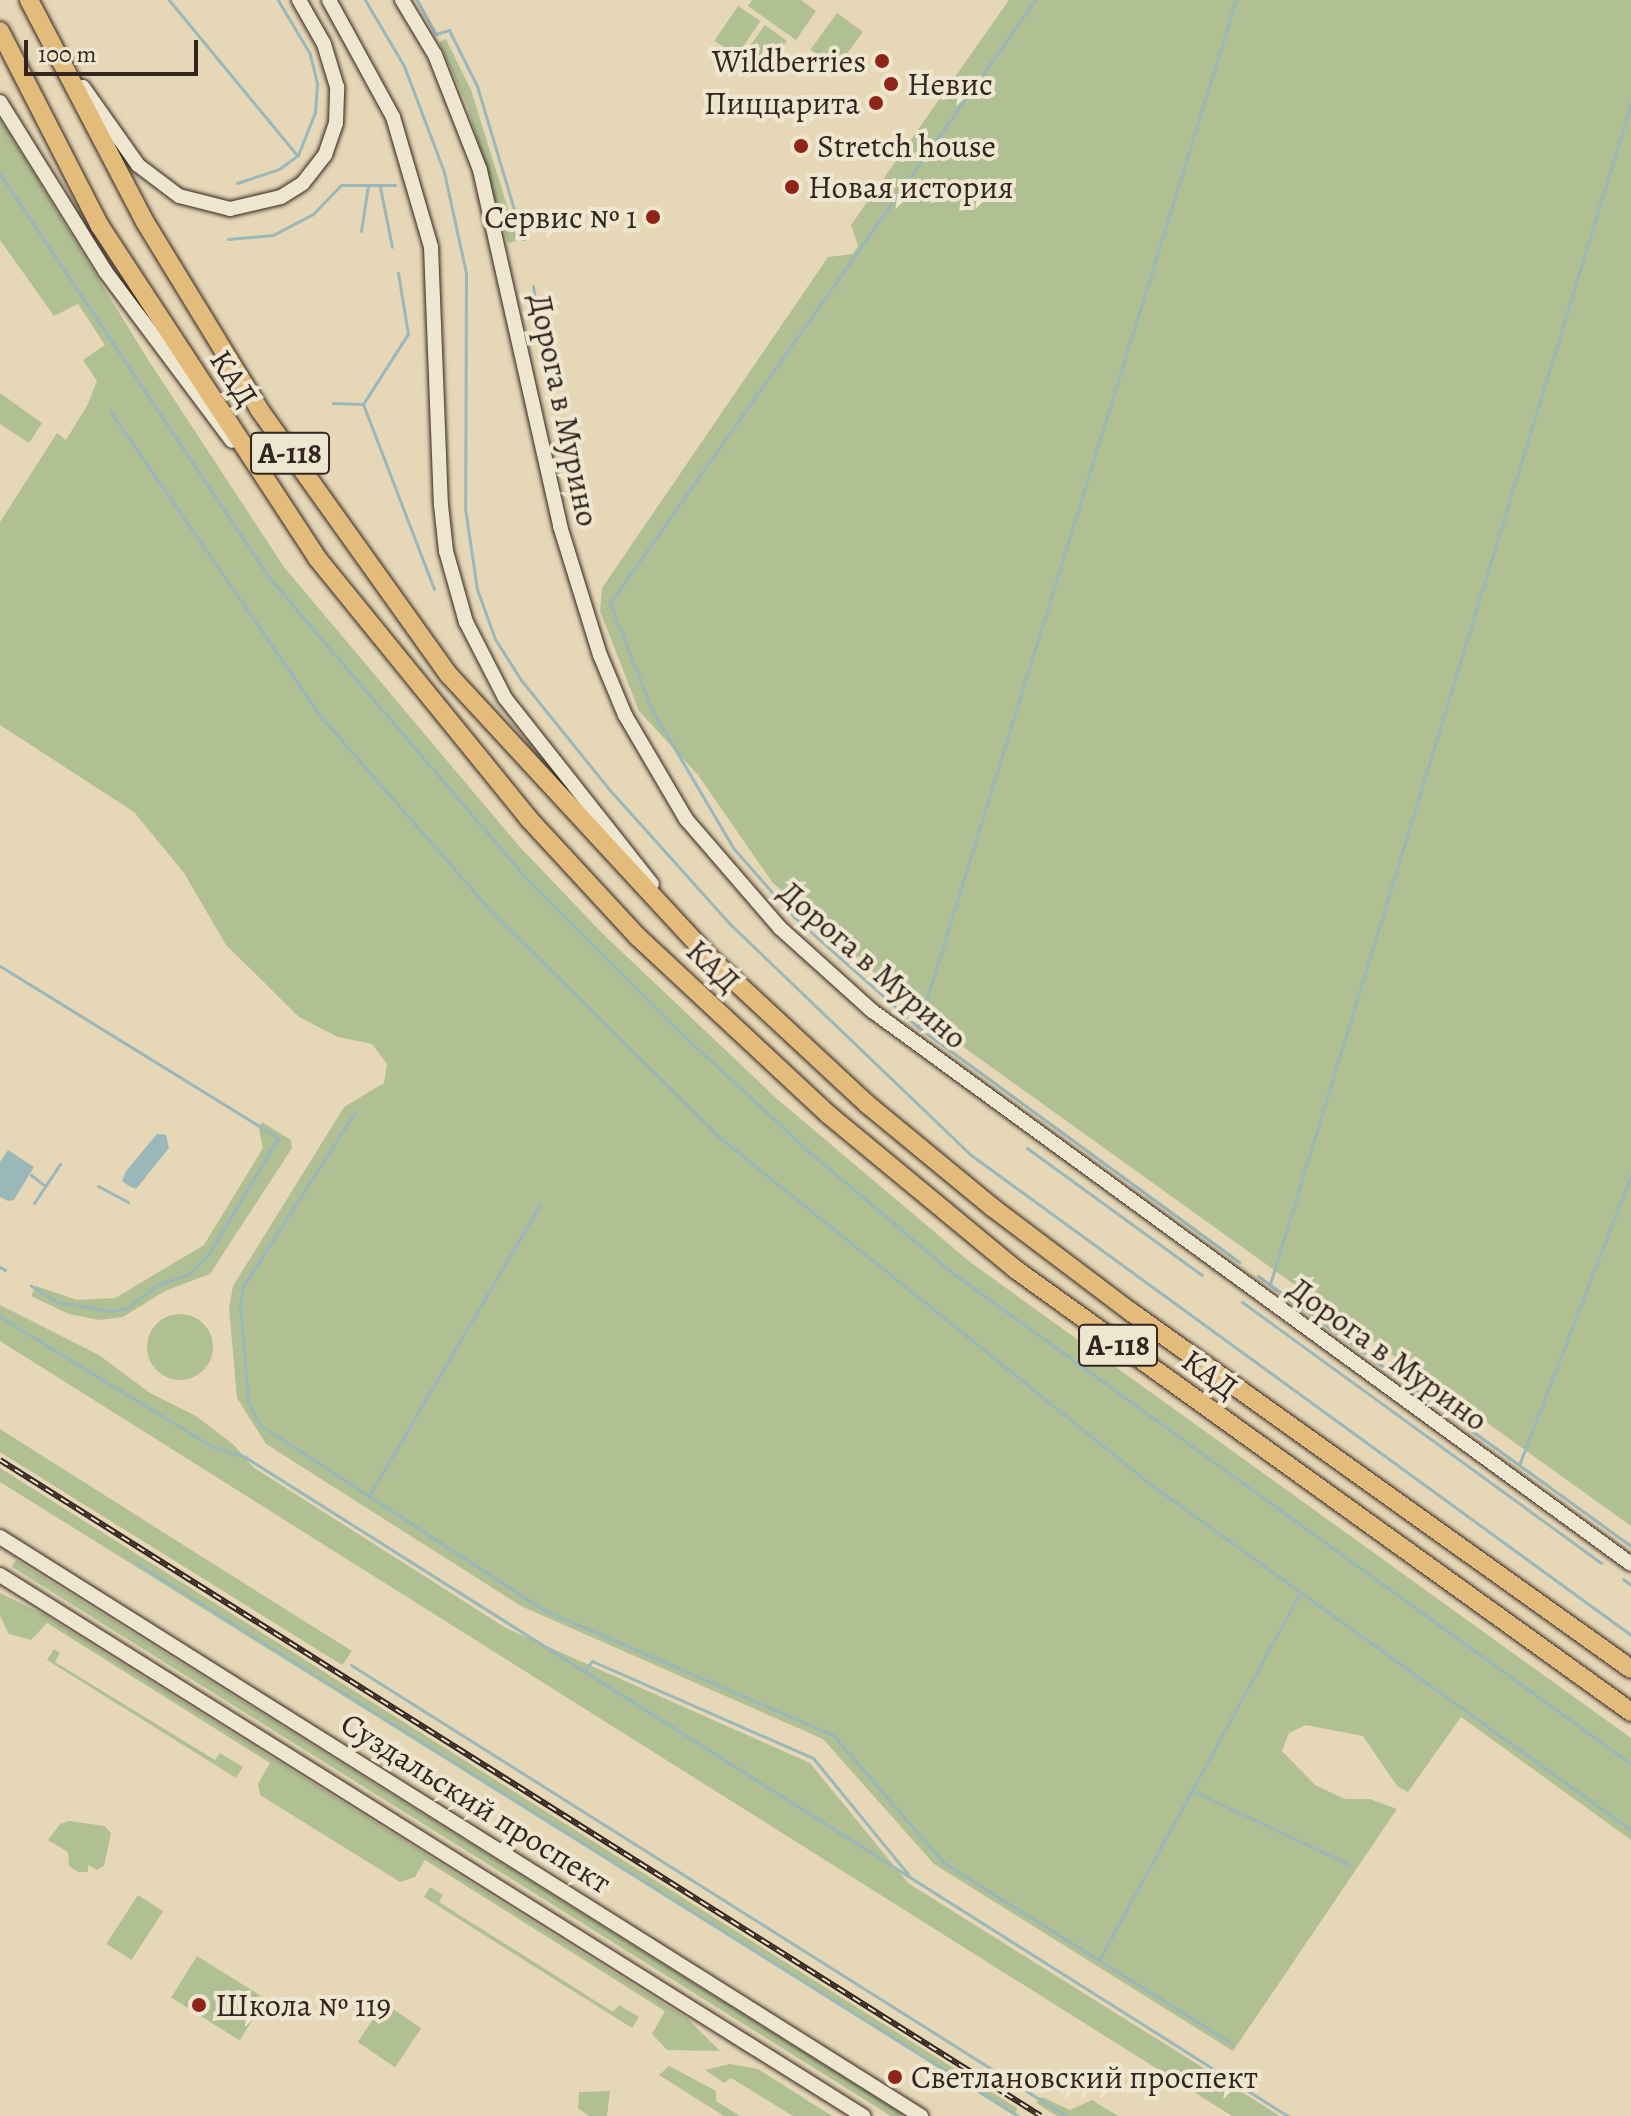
<!DOCTYPE html>
<meta charset="utf-8">
<style>
body{margin:0}
#map{position:relative;width:1631px;height:2116px;overflow:hidden;background:#e6d8b7;font-family:Alegreya,serif}
div>[style]{position:absolute}
[style*='--x']{left:calc(var(--x)*1px);top:calc(var(--y)*1px);width:calc(var(--w)*1px);rotate:calc(var(--a)*1deg)}
.green>*{inset:0;background:#b0c092;transform-origin:0 0}
.round{border-radius:50%}
.water>*{inset:0;background:#9ab7b9}
.stream>*{height:3px;margin:-1.5px;padding:0 1.5px;transform-origin:1.5px;border-radius:1.5px;background:#9ab7b9}
.roads{filter:drop-shadow(0 0 2px #33251f) drop-shadow(0 0 2px #33251f)}
.secondary>*{height:14px;margin:-7px;padding:0 7px;transform-origin:7px;border-radius:7px;background:#efe6d0}
.highway>*{height:18px;margin:-9px;padding:0 9px;transform-origin:9px;border-radius:9px;background:#e3bc7c}
.rail>*{height:6px;margin-top:-3px;transform-origin:0;background:repeating-linear-gradient(90deg,#efe6d0 0 9px,#33251f 0 18px);box-sizing:border-box;border-block:2px solid #33251f}
.dots>*{width:22px;height:22px;translate:-50% -50%;box-sizing:border-box;border:4px solid #efe6d0;border-radius:50%}
span{translate:-50% -50%;white-space:nowrap;text-align:center;line-height:1.15;-webkit-text-stroke:8px #efe6d0;paint-order:stroke}
.shield-label span{padding:2px 6px;background:#efe6d0;border:2px solid;border-radius:6px;-webkit-text-stroke-width:0}
.shield-label{font-size:30px;color:#33251f;font-weight:700}
.poi-label{font-size:32px;color:#33251f}
.right{translate:-100% -50%;text-align:right}
.left{translate:0 -50%;text-align:left}
.street-label{font-size:32px;color:#33251f}
.scale{position:absolute;left:24px;top:40px;width:174px;height:36px;box-sizing:border-box;border:4px solid #33251f;border-top:0;padding-left:10px;font-size:24px;line-height:28px;white-space:nowrap;color:#33251f;-webkit-text-stroke:6px #efe6d0;paint-order:stroke}
</style>
<div id="map">
<div class="green">
<i style="clip-path:polygon(752px 0,801px 0,816px 11px,796px 40px,748px 6px)"></i>
<i style="clip-path:polygon(1009px 0,1631px 0,1631px 1526px,930px 1023px,772px 882px,698px 775px,639px 711px,600px 611px,602px 588px,828px 257px,853px 254px,858px 246px,851px 225px)"></i>
<i style="left:738px;top:6px;width:27px;height:42px;rotate:34deg"></i>
<i style="left:837px;top:13px;width:32px;height:45px;rotate:36deg"></i>
<i style="left:765px;top:25px;width:27px;height:42px;rotate:36deg"></i>
<i style="clip-path:polygon(446px 39px,471px 90px,518px 241px,508px 243px,467px 105px,439px 42px)"></i>
<i style="clip-path:polygon(0 119px,147px 358px,284px 567px,518px 845px,603px 934px,776px 1098px,970px 1262px,1631px 1738px,1631px 1840px,1461px 1717px,1408px 1792px,1397px 1786px,1363px 1736px,1306px 1725px,1289px 1733px,1282px 1751px,1315px 1785px,1345px 1799px,1370px 1799px,1397px 1809px,1233px 2051px,934px 1864px,823px 1739px,521px 1606px,266px 1444px,237px 1398px,229px 1308px,233px 1286px,344px 1107px,384px 1083px,387px 1064px,372px 1044px,338px 1037px,299px 1017px,226px 945px,184px 873px,134px 812px,0 725px,0 522px,57px 433px,66px 440px,87px 406px,97px 381px,83px 360px,105px 345px,78px 304px,54px 316px,0 240px)"></i>
<i style="clip-path:polygon(0 393px,42px 423px,29px 443px,0 424px)"></i>
<i style="clip-path:polygon(262px 1122px,291px 1140px,292px 1148px,210px 1274px,165px 1291px,123px 1317px,99px 1320px,69px 1314px,31px 1296px,36px 1286px,77px 1300px,115px 1298px,204px 1245px,263px 1148px,259px 1130px)"></i>
<i style="clip-path:polygon(0 1305px,99px 1355px,150px 1393px,196px 1416px,234px 1445px,253px 1467px,506px 1628px,810px 1763px,908px 1883px,1280px 2116px,1232px 2116px,0 1341px)"></i>
<i class="round" style="left:147px;top:1314px;width:66px;height:66px"></i>
<i style="clip-path:polygon(0 1429px,185px 1546px,352px 1651px,342px 1665px,80px 1502px,0 1452px)"></i>
<i style="clip-path:polygon(0 1468px,1017px 2108px,1016px 2115px,0 1482px)"></i>
<i style="left:16px;top:1560px;width:1045px;height:8px;rotate:32deg"></i>
<i style="clip-path:polygon(0 1593px,43px 1614px,688px 2019px,720px 2051px,667px 2050px,652px 2034px,665px 2011px,425px 1860px,415px 1877px,400px 1882px,260px 1795px,258px 1784px,270px 1763px,47px 1623px,31px 1640px,9px 1634px,0 1616px)"></i>
<i style="clip-path:polygon(54px 1649px,60px 1653px,55px 1662px,215px 1760px,220px 1753px,243px 1767px,236px 1778px,47px 1660px)"></i>
<i style="clip-path:polygon(69px 1821px,105px 1826px,111px 1833px,104px 1866px,97px 1870px,88px 1865px,88px 1872px,78px 1872px,69px 1866px,68px 1852px,48px 1840px,60px 1824px)"></i>
<i style="clip-path:polygon(430px 1887px,443px 1895px,439px 1902px,613px 2012px,619px 2005px,639px 2017px,632px 2028px,424px 1897px)"></i>
<i style="left:138px;top:1895px;width:30px;height:58px;rotate:33deg"></i>
<i style="left:197px;top:1956px;width:81px;height:49px;rotate:32deg"></i>
<i style="left:384px;top:2003px;width:45px;height:47px;rotate:34deg"></i>
<i style="clip-path:polygon(730px 2064px,758px 2069px,832px 2116px,793px 2116px,731px 2078px,724px 2083px,705px 2070px)"></i>
<i style="clip-path:polygon(669px 2066px,716px 2091px,716px 2101px,740px 2116px,724px 2116px,659px 2075px)"></i>
<i style="clip-path:polygon(610px 2091px,607px 2116px,589px 2116px,578px 2108px,579px 2092px)"></i>
<i style="clip-path:polygon(1042px 2097px,1070px 2110px,1092px 2100px,1118px 2116px,1057px 2116px,1036px 2103px)"></i>
</div>
<div class="water">
<i style="clip-path:polygon(157px 1134px,166px 1135px,169px 1148px,136px 1189px,129px 1186px,122px 1181px,126px 1171px)"></i>
<i style="clip-path:polygon(8px 1150px,34px 1167px,14px 1200px,8px 1201px,0 1197px,0 1162px)"></i>
</div>
<div class="stream">
<i style="--x:169;--y:0;--w:200;--a:50.5"></i>
<i style="--x:365;--y:0;--w:77;--a:59.4"></i>
<i style="--x:404;--y:66;--w:113;--a:69.3"></i>
<i style="--x:444;--y:172;--w:103;--a:77.7"></i>
<i style="--x:466;--y:273;--w:235;--a:90.2"></i>
<i style="--x:465;--y:508;--w:82;--a:81.6"></i>
<i style="--x:477;--y:589;--w:53;--a:70.2"></i>
<i style="--x:495;--y:639;--w:49;--a:57.6"></i>
<i style="--x:521;--y:680;--w:139;--a:51.1"></i>
<i style="--x:608;--y:788;--w:184;--a:48.1"></i>
<i style="--x:731;--y:925;--w:332;--a:43.8"></i>
<i style="--x:971;--y:1155;--w:816;--a:36.03"></i>
<i style="--x:417;--y:0;--w:39;--a:61"></i>
<i style="--x:436;--y:34;--w:14;--a:-17"></i>
<i style="--x:449;--y:30;--w:63;--a:63.4"></i>
<i style="--x:477;--y:86;--w:160;--a:73.3"></i>
<i style="--x:1035;--y:0;--w:738;--a:125.18"></i>
<i style="--x:610;--y:603;--w:115;--a:68.6"></i>
<i style="--x:652;--y:710;--w:161;--a:59.5"></i>
<i style="--x:734;--y:849;--w:91;--a:48.6"></i>
<i style="--x:794;--y:917;--w:166;--a:41.6"></i>
<i style="--x:918;--y:1027;--w:398;--a:36.2"></i>
<i style="--x:0;--y:174;--w:482;--a:56.3"></i>
<i style="--x:267;--y:575;--w:397;--a:49.5"></i>
<i style="--x:525;--y:877;--w:206;--a:45.2"></i>
<i style="--x:670;--y:1023;--w:187;--a:42.8"></i>
<i style="--x:807;--y:1150;--w:187;--a:40.2"></i>
<i style="--x:950;--y:1271;--w:841;--a:35.9"></i>
<i style="--x:237;--y:183;--w:44;--a:-18.4"></i>
<i style="--x:279;--y:169;--w:24;--a:-36"></i>
<i style="--x:298;--y:155;--w:46;--a:-68.4"></i>
<i style="--x:315;--y:112;--w:29;--a:-86"></i>
<i style="--x:317;--y:83;--w:30;--a:-104"></i>
<i style="--x:310;--y:54;--w:63;--a:-120.7"></i>
<i style="--x:380;--y:187;--w:61;--a:78.7"></i>
<i style="--x:361;--y:231;--w:46;--a:-81.2"></i>
<i style="--x:228;--y:239;--w:45;--a:-5.1"></i>
<i style="--x:273;--y:235;--w:45;--a:-27.7"></i>
<i style="--x:313;--y:214;--w:40;--a:-46"></i>
<i style="--x:341;--y:185;--w:54;--a:0"></i>
<i style="--x:533;--y:286;--w:45;--a:81"></i>
<i style="--x:333;--y:403;--w:30;--a:2"></i>
<i style="--x:363;--y:404;--w:83;--a:-57.3"></i>
<i style="--x:408;--y:334;--w:62;--a:-99.3"></i>
<i style="--x:363;--y:404;--w:198;--a:69"></i>
<i style="--x:110;--y:411;--w:373;--a:55.4"></i>
<i style="--x:322;--y:718;--w:258;--a:48.8"></i>
<i style="--x:492;--y:912;--w:318;--a:44.7"></i>
<i style="--x:718;--y:1136;--w:558;--a:38.82"></i>
<i style="--x:1153;--y:1486;--w:589;--a:35.74"></i>
<i style="--x:0;--y:966;--w:327;--a:31.7"></i>
<i style="--x:278;--y:1138;--w:133;--a:120.8"></i>
<i style="--x:210;--y:1252;--w:30;--a:134"></i>
<i style="--x:189;--y:1274;--w:34;--a:161"></i>
<i style="--x:157;--y:1285;--w:37;--a:142"></i>
<i style="--x:128;--y:1308;--w:17;--a:170"></i>
<i style="--x:111;--y:1311;--w:55;--a:-170.5"></i>
<i style="--x:57;--y:1302;--w:31;--a:-148"></i>
<i style="--x:918;--y:1027;--w:1075;--a:-72.8"></i>
<i style="--x:355;--y:1112;--w:206;--a:122.7"></i>
<i style="--x:244;--y:1285;--w:19;--a:102"></i>
<i style="--x:240;--y:1304;--w:98;--a:85.3"></i>
<i style="--x:248;--y:1402;--w:26;--a:62"></i>
<i style="--x:260;--y:1425;--w:339;--a:33.1"></i>
<i style="--x:544;--y:1610;--w:315;--a:23.4"></i>
<i style="--x:833;--y:1735;--w:169;--a:49.1"></i>
<i style="--x:944;--y:1863;--w:341;--a:32.1"></i>
<i style="--x:1027;--y:1148;--w:216;--a:36"></i>
<i style="--x:31;--y:1175;--w:16;--a:38"></i>
<i style="--x:98;--y:1186;--w:34;--a:28"></i>
<i style="--x:34;--y:1203;--w:47;--a:-56.3"></i>
<i style="--x:0;--y:1267;--w:6;--a:31"></i>
<i style="--x:1258;--y:1276;--w:460;--a:35.9"></i>
<i style="--x:1270;--y:1284;--w:1235;--a:-73"></i>
<i style="--x:1242;--y:1302;--w:444;--a:36"></i>
<i style="--x:0;--y:1317;--w:250;--a:31.4"></i>
<i style="--x:213;--y:1447;--w:34;--a:17"></i>
<i style="--x:245;--y:1457;--w:1234;--a:32.29"></i>
<i style="--x:1519;--y:1465;--w:311;--a:-68.9"></i>
<i style="--x:369;--y:1496;--w:340;--a:-59.6"></i>
<i style="--x:136;--y:1563;--w:1041;--a:32.09"></i>
<i style="--x:1623;--y:1579;--w:10;--a:37"></i>
<i style="--x:351;--y:1665;--w:845;--a:32.24"></i>
<i style="--x:584;--y:1671;--w:13;--a:-51"></i>
<i style="--x:592;--y:1661;--w:241;--a:23.7"></i>
<i style="--x:813;--y:1758;--w:150;--a:50.7"></i>
<i style="--x:1193;--y:1791;--w:174;--a:25.2"></i>
<i style="--x:1099;--y:1960;--w:416;--a:-61.3"></i>
</div>
<div class="roads">
<div class="secondary">
<i style="--x:329;--y:0;--w:133;--a:61.3"></i>
<i style="--x:393;--y:117;--w:135;--a:73.7"></i>
<i style="--x:431;--y:247;--w:258;--a:87.8"></i>
<i style="--x:441;--y:505;--w:46;--a:83.8"></i>
<i style="--x:446;--y:551;--w:74;--a:74.3"></i>
<i style="--x:466;--y:622;--w:85;--a:62.8"></i>
<i style="--x:505;--y:698;--w:237;--a:51.7"></i>
<i style="--x:402;--y:0;--w:64;--a:59"></i>
<i style="--x:435;--y:55;--w:123;--a:68.6"></i>
<i style="--x:480;--y:170;--w:365;--a:77.3"></i>
<i style="--x:560;--y:526;--w:135;--a:72.8"></i>
<i style="--x:600;--y:655;--w:65;--a:67.4"></i>
<i style="--x:625;--y:715;--w:121;--a:59.6"></i>
<i style="--x:686;--y:819;--w:144;--a:49.2"></i>
<i style="--x:780;--y:928;--w:122;--a:42"></i>
<i style="--x:871;--y:1010;--w:940;--a:36.09"></i>
<i style="--x:83;--y:87;--w:95;--a:54.8"></i>
<i style="--x:138;--y:165;--w:51;--a:37.1"></i>
<i style="--x:179;--y:196;--w:53;--a:14.3"></i>
<i style="--x:230;--y:209;--w:52;--a:-13.2"></i>
<i style="--x:281;--y:197;--w:26;--a:-32"></i>
<i style="--x:303;--y:183;--w:36;--a:-52"></i>
<i style="--x:325;--y:155;--w:34;--a:-71"></i>
<i style="--x:336;--y:123;--w:36;--a:-88"></i>
<i style="--x:337;--y:87;--w:45;--a:-106.8"></i>
<i style="--x:324;--y:44;--w:51;--a:-119.6"></i>
<i style="--x:0;--y:102;--w:199;--a:58.1"></i>
<i style="--x:105;--y:271;--w:212;--a:53.2"></i>
<i style="--x:0;--y:1537;--w:1088;--a:32.16"></i>
<i style="--x:0;--y:1575;--w:1019;--a:32.08"></i>
</div>
<div class="highway">
<i style="--x:29;--y:0;--w:250;--a:62.4"></i>
<i style="--x:145;--y:222;--w:219;--a:58.6"></i>
<i style="--x:259;--y:409;--w:327;--a:54.5"></i>
<i style="--x:449;--y:675;--w:388;--a:47.3"></i>
<i style="--x:712;--y:960;--w:212;--a:42.9"></i>
<i style="--x:867;--y:1104;--w:162;--a:39.5"></i>
<i style="--x:992;--y:1207;--w:174;--a:37.1"></i>
<i style="--x:1131;--y:1312;--w:614;--a:35.53"></i>
<i style="--x:0;--y:31;--w:219;--a:62.9"></i>
<i style="--x:100;--y:226;--w:397;--a:56.8"></i>
<i style="--x:317;--y:558;--w:335;--a:50.9"></i>
<i style="--x:528;--y:818;--w:162;--a:47.3"></i>
<i style="--x:638;--y:937;--w:261;--a:43"></i>
<i style="--x:829;--y:1115;--w:241;--a:39.6"></i>
<i style="--x:1015;--y:1269;--w:759;--a:35.72"></i>
</div>
</div>
<div class="rail">
<i style="--x:0;--y:1460;--w:1230;--a:32.22"></i>
</div>
<div class="dots">
<i style="left:882px;top:61px;background:#8f2418"></i>
<i style="left:891px;top:84px;background:#8f2418"></i>
<i style="left:876px;top:103px;background:#8f2418"></i>
<i style="left:801px;top:146px;background:#8f2418"></i>
<i style="left:792px;top:187px;background:#8f2418"></i>
<i style="left:653px;top:217px;background:#8f2418"></i>
<i style="left:199px;top:2005px;background:#8f2418"></i>
<i style="left:895px;top:2077px;background:#8f2418"></i>
</div>
<div class="shield-label">
<span style="left:290px;top:453px">А-118</span>
<span style="left:1118px;top:1345px">А-118</span>
</div>
<div class="poi-label">
<span class="right" style="left:866px;top:61px">Wildberries</span>
<span class="left" style="left:907px;top:84px">Невис</span>
<span class="right" style="left:860px;top:103px">Пиццарита</span>
<span class="left" style="left:817px;top:146px">Stretch house</span>
<span class="left" style="left:808px;top:187px">Новая история</span>
<span class="right" style="left:637px;top:217px">Сервис № 1</span>
<span class="left" style="left:215px;top:2005px">Школа № 119</span>
<span class="left" style="left:911px;top:2077px">Светлановский проспект</span>
</div>
<div class="street-label">
<span style="left:234px;top:378px;rotate:57deg">КАД</span>
<span style="left:564px;top:410px;rotate:78deg">Дорога в Мурино</span>
<span style="left:873px;top:965px;rotate:41deg">Дорога в Мурино</span>
<span style="left:713px;top:966px;rotate:44deg">КАД</span>
<span style="left:1388px;top:1354px;rotate:36deg">Дорога в Мурино</span>
<span style="left:1210px;top:1374px;rotate:36deg">КАД</span>
<span style="left:476px;top:1803px;rotate:32deg">Суздальский проспект</span>
</div>
<div class="scale">100 m</div>
</div>
